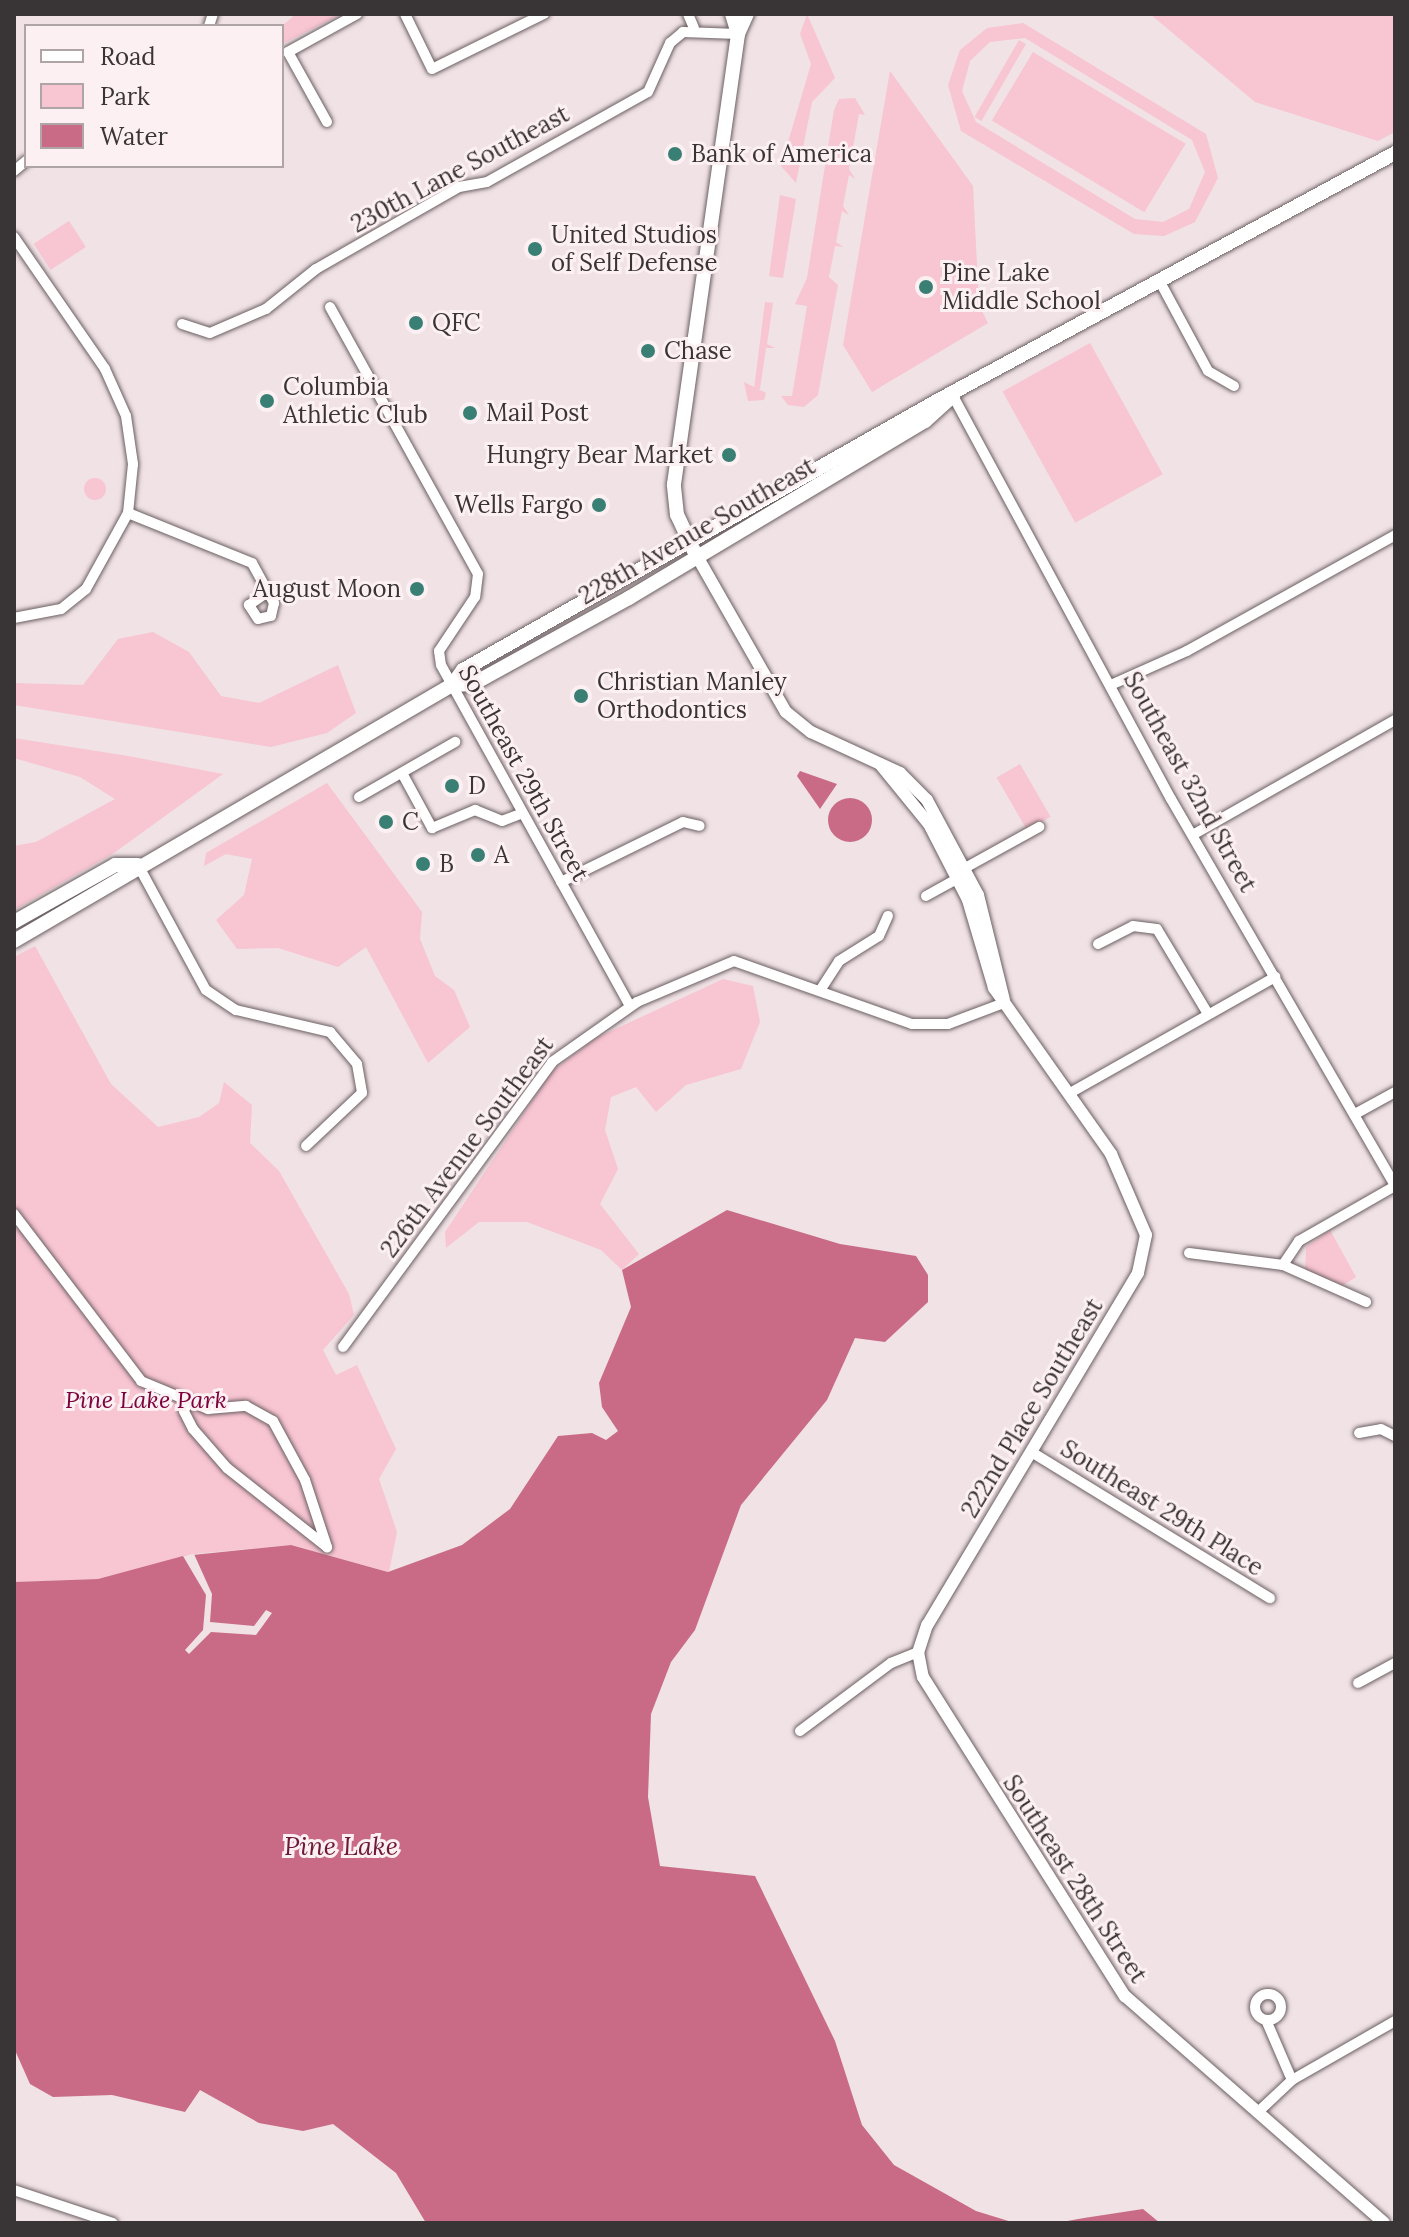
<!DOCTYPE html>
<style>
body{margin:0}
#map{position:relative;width:1409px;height:2237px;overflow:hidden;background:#f0e2e5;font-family:Lora,serif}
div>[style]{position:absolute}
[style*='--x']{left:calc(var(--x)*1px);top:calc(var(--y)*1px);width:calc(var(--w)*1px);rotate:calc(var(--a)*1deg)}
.green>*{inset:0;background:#f8c5d2;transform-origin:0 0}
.round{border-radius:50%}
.water>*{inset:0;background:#c96b86}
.pier>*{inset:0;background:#f0e2e5}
.roads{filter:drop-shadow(0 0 2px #6b5f62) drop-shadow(0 0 2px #6b5f62)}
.minor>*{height:10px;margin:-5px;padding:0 5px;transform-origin:5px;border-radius:5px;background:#fff}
.minor>.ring{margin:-5px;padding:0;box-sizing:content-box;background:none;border:10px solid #fff;border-radius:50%}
.tertiary>*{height:12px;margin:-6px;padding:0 6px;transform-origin:6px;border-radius:6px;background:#fff}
.secondary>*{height:14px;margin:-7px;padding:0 7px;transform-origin:7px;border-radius:7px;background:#fff}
.dots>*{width:22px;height:22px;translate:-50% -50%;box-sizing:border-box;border:4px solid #fdf0f3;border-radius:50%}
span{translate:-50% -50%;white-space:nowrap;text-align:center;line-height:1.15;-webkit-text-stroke:6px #fdf0f3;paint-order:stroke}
.poi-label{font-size:24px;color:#393435}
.left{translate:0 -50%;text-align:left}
.right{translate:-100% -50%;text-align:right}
.street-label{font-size:24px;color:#393435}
.park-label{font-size:24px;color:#7c023b;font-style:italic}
.water-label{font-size:26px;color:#6f1939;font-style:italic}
.frame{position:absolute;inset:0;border:16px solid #393435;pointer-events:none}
.legend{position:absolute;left:24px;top:24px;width:260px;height:144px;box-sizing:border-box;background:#fdf0f3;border:2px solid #afa5a7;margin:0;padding:10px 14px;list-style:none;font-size:24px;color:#393435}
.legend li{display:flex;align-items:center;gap:16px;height:40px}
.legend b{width:40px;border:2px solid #afa5a7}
</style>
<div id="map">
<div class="green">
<i style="clip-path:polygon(296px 14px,342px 14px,282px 44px,282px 26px)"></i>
<i style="clip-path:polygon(807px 14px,835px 78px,812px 102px,796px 183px,781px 166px,811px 64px,800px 34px)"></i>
<i style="clip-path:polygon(1150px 14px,1395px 14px,1395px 132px,1378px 141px,1255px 102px)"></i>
<i style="clip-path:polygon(evenodd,1023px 23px,1206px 134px,1218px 178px,1195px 222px,1164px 236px,1134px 234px,961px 131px,948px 85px,960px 50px,987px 28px,1023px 23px,1025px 38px,1192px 140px,1205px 172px,1189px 209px,1163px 222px,1135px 219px,976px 122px,962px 91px,970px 61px,990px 42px,1025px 38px)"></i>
<i style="left:1019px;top:40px;width:8px;height:89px;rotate:30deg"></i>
<i style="left:1033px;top:52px;width:178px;height:80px;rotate:31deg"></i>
<i style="clip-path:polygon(890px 71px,973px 186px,979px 305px,988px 323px,872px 392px,843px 345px)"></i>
<i style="clip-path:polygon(855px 98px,865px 115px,859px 114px,849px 169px,855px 179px,849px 175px,843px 206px,849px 215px,842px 211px,836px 242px,843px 247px,835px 246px,829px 277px,838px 285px,818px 395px,804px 407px,788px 405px,781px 396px,792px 396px,807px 306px,795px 304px,807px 278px,834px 110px,839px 99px)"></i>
<i style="clip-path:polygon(780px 195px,796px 199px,783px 278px,769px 276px)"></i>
<i style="left:69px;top:221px;width:31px;height:42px;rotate:57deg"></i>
<i style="clip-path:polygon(765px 302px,773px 303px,767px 344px,775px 348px,766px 348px,760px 389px,754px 389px)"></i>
<i style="left:1090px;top:343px;width:150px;height:100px;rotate:61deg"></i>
<i style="clip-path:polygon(744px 382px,766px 393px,764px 400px,748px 401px)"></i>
<i class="round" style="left:84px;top:478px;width:22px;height:22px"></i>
<i style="clip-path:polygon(153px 632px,189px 652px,221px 696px,259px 703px,338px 665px,356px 713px,327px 733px,271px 747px,14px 705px,14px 683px,83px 685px,118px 639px)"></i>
<i style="clip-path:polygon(14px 738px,128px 756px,223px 774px,114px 853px,14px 910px,14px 846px,36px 842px,115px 799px,80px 777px,14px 758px)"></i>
<i style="left:1020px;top:764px;width:61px;height:27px;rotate:60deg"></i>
<i style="clip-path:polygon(327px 783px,422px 912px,420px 939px,435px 976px,454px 990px,470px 1027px,428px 1063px,366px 947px,338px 967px,278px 948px,237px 949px,216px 920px,244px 895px,252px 859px,226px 854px,204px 866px,206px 853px)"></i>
<i style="clip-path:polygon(35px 946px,111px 1084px,158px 1127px,199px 1117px,219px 1103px,224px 1082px,252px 1105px,250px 1143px,279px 1171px,349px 1294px,354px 1315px,323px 1350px,336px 1375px,357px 1365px,396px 1449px,379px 1479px,397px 1532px,389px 1572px,291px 1545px,194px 1554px,98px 1579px,14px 1582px,14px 957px)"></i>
<i style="clip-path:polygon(723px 979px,753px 986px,760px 1022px,741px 1069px,686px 1085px,656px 1112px,636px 1087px,611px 1097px,605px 1130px,618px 1169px,600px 1204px,639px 1254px,622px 1270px,601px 1250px,527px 1222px,479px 1222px,446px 1248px,445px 1232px,551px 1072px,596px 1038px)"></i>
<i style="clip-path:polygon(1330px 1230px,1356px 1277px,1342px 1286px,1305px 1273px,1306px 1247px)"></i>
</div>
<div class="water">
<i style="clip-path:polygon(800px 771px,837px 784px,820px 809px,797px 776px)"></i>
<i class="round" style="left:828px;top:798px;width:44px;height:44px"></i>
<i style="clip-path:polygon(727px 1210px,840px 1244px,916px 1256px,928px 1275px,928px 1302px,885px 1342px,855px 1338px,827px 1400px,741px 1505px,695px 1630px,671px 1662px,651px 1714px,648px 1797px,660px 1866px,755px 1876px,835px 2041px,862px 2125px,894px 2165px,976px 2211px,1015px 2223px,426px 2223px,396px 2173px,333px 2124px,303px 2131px,259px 2123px,200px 2090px,185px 2112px,112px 2095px,53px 2097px,30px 2084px,14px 2048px,14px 1582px,98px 1579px,183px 1556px,291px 1545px,388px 1572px,462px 1545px,510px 1509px,558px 1436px,592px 1433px,606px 1440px,618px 1431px,602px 1407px,599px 1383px,631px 1307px,622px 1270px)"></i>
<i style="clip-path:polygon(1143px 2209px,1160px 2223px,1056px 2223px,1084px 2218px)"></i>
</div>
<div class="pier">
<i style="clip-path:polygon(194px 1554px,212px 1594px,210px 1622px,254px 1626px,266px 1610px,272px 1613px,256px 1635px,211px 1632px,189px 1654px,185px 1650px,203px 1630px,206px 1595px,183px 1556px)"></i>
</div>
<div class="roads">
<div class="minor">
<i style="--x:405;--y:14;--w:61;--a:63.9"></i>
<i style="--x:432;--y:69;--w:125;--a:-26.2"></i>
<i style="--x:688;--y:14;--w:15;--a:67"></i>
<i style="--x:209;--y:26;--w:13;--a:-72"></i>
<i style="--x:327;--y:122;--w:80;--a:-119.1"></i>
<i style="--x:288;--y:52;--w:79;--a:-28.8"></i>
<i style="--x:14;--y:171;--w:16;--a:-40"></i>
<i style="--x:14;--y:237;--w:160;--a:55.4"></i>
<i style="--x:105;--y:369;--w:51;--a:65.9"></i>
<i style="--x:126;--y:416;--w:49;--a:81.7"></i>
<i style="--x:133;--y:464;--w:49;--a:95.8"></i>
<i style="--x:128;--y:513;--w:87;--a:118.9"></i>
<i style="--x:86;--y:589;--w:32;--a:141"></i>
<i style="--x:61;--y:609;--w:48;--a:169.2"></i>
<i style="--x:1159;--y:280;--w:103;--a:61.7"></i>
<i style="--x:1208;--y:371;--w:30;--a:30"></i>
<i style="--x:330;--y:307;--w:305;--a:61"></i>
<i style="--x:478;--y:574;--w:23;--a:97"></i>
<i style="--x:475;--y:597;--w:65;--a:123.7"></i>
<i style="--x:439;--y:651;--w:14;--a:82"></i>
<i style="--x:441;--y:665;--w:390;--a:61"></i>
<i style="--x:182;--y:324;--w:29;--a:18"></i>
<i style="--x:210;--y:333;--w:61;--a:-23.2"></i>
<i style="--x:266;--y:309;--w:64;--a:-38.7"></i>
<i style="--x:316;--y:269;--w:165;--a:-29.8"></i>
<i style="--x:459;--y:187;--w:28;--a:-10"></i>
<i style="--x:487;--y:182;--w:184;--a:-29.2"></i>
<i style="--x:648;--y:92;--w:54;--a:-65.8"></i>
<i style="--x:670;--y:43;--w:17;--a:-40"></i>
<i style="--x:683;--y:32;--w:55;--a:2.1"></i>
<i style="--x:953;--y:396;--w:458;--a:61.6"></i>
<i style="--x:1171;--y:799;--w:447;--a:59.9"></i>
<i style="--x:1395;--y:1186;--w:111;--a:150.2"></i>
<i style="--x:1299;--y:1241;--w:29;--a:124"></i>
<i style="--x:128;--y:513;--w:134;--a:22"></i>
<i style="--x:252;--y:563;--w:46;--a:61.2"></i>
<i style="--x:274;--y:603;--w:13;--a:103"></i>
<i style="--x:271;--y:616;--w:13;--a:167"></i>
<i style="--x:258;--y:619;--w:17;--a:-123"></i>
<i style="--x:249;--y:605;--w:19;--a:-35"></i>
<i style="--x:1113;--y:684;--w:81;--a:-24"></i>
<i style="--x:1187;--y:651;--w:238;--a:-29.1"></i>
<i style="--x:402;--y:773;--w:63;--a:61.4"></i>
<i style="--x:432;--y:828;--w:47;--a:-22.7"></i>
<i style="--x:475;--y:810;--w:29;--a:22"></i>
<i style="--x:502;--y:821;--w:22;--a:-21"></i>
<i style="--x:359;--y:797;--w:111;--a:-29.8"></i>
<i style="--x:1196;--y:833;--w:229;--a:-29.6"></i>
<i style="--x:138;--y:865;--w:142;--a:61.5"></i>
<i style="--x:206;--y:990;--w:36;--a:34"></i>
<i style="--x:236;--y:1010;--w:97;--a:13.2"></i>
<i style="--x:330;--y:1032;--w:42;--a:49.8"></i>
<i style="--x:357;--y:1064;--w:29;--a:80"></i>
<i style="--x:362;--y:1093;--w:77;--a:136.6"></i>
<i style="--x:965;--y:868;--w:85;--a:-29"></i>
<i style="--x:561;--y:882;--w:136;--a:-26.2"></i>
<i style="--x:683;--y:822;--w:17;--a:13"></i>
<i style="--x:926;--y:896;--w:37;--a:-29"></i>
<i style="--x:1098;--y:944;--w:39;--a:-27"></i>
<i style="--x:1133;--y:926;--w:24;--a:7"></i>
<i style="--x:1157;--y:929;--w:99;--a:59"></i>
<i style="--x:821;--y:989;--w:33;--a:-57"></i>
<i style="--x:839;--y:961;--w:47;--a:-32"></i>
<i style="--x:879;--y:936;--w:22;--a:-66"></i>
<i style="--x:1070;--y:1093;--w:236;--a:-29.5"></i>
<i style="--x:1355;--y:1114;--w:46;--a:-28.8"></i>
<i style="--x:14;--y:1214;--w:210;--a:52.7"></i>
<i style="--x:141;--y:1381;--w:73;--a:22.7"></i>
<i style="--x:208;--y:1409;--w:38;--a:-5"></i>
<i style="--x:246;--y:1406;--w:31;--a:29"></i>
<i style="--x:273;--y:1421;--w:67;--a:61.5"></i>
<i style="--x:305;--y:1480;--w:71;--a:71.8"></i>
<i style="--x:327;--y:1547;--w:127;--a:-141.7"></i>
<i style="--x:227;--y:1468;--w:52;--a:-131.1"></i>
<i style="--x:193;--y:1429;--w:20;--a:-117"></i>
<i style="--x:184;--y:1411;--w:11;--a:-68"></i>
<i style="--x:1189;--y:1253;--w:95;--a:7.3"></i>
<i style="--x:1283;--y:1265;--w:91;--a:24"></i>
<i style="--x:343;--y:1347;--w:353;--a:-53.7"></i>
<i style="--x:552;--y:1062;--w:104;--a:-35.2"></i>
<i style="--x:637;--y:1002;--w:105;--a:-22.9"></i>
<i style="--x:734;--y:961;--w:189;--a:19.5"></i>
<i style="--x:912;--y:1024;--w:36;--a:0"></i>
<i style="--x:948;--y:1024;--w:60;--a:-20.6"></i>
<i style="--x:1359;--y:1433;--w:22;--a:-10"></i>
<i style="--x:1381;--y:1429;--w:16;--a:27"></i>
<i style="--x:1033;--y:1453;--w:278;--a:31.5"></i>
<i style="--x:1358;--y:1683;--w:42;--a:-28.4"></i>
<i style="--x:800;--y:1731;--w:114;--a:-36.8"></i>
<i style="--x:891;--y:1663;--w:29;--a:-22"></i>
<i class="ring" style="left:1255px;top:1994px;width:16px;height:16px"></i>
<i style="--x:1266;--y:2020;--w:65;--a:66.6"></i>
<i style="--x:1258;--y:2112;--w:47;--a:-43.3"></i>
<i style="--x:1292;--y:2080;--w:119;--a:-29.8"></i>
<i style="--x:14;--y:2190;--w:104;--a:18.4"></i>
</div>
<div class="tertiary">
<i style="--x:698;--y:558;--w:177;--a:60.3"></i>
<i style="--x:786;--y:712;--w:32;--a:39"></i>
<i style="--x:811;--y:732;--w:98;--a:24.7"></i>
<i style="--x:900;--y:773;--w:38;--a:45"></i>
<i style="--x:927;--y:800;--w:108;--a:61.8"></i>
<i style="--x:978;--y:895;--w:108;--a:76.1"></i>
<i style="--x:880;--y:764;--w:77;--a:50.8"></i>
<i style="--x:929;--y:824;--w:85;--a:62.8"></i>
<i style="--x:968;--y:900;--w:92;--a:73.5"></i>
<i style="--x:994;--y:988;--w:203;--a:54.8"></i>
<i style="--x:1111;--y:1154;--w:88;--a:66.6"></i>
<i style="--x:1146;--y:1235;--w:39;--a:102"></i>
<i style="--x:1138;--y:1273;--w:410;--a:120.9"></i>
<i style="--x:927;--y:1625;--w:28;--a:108"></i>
<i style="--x:918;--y:1652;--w:25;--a:79"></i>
<i style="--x:923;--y:1677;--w:378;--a:57.7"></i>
<i style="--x:1125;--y:1996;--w:344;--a:41.2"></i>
</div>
<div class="secondary">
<i style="--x:732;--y:14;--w:21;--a:73"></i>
<i style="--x:694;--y:551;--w:40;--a:-115"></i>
<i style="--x:677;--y:515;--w:31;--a:-96"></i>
<i style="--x:674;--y:484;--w:455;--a:-81.9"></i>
<i style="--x:738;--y:34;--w:22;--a:-66"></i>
<i style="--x:452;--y:685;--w:19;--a:-54"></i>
<i style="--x:463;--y:670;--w:545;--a:-29.58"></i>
<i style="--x:937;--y:401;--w:521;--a:-28.43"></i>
<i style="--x:14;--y:922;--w:116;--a:-29.4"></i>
<i style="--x:115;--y:865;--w:23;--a:0"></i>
<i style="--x:14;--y:941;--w:507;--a:-30.31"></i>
<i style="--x:452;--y:685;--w:21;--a:-3"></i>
<i style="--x:473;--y:684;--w:178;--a:-28.9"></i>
<i style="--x:629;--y:598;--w:345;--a:-30.9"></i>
<i style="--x:925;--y:421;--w:38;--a:-42"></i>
</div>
</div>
<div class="dots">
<i style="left:675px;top:154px;background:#3a7f74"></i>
<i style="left:535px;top:249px;background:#3a7f74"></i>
<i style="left:926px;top:287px;background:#3a7f74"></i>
<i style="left:416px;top:323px;background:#3a7f74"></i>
<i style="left:648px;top:351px;background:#3a7f74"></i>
<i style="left:267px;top:401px;background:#3a7f74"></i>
<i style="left:470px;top:413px;background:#3a7f74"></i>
<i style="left:729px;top:455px;background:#3a7f74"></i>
<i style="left:599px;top:505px;background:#3a7f74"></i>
<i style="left:417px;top:589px;background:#3a7f74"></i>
<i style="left:581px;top:696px;background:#3a7f74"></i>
<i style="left:452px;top:786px;background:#3a7f74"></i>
<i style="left:386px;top:822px;background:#3a7f74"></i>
<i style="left:478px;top:855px;background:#3a7f74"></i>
<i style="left:423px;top:864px;background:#3a7f74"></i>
</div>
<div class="poi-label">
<span class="left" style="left:691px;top:154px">Bank of America</span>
<span class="left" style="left:551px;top:249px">United Studios<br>of Self Defense</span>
<span class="left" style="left:942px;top:287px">Pine Lake<br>Middle School</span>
<span class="left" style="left:432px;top:323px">QFC</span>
<span class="left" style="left:664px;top:351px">Chase</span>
<span class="left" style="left:283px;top:401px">Columbia<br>Athletic Club</span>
<span class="left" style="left:486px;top:413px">Mail Post</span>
<span class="right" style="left:713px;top:455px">Hungry Bear Market</span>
<span class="right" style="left:583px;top:505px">Wells Fargo</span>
<span class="right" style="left:401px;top:589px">August Moon</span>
<span class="left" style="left:597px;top:696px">Christian Manley<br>Orthodontics</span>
<span class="left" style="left:468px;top:786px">D</span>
<span class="left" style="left:402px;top:822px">C</span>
<span class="left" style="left:494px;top:855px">A</span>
<span class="left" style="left:439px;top:864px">B</span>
</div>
<div class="street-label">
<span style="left:460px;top:169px;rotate:-28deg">230th Lane Southeast</span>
<span style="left:697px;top:531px;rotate:-30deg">228th Avenue Southeast</span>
<span style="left:524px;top:773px;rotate:61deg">Southeast 29th Street</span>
<span style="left:1190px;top:782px;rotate:61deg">Southeast 32nd Street</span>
<span style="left:467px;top:1147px;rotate:-53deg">226th Avenue Southeast</span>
<span style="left:1032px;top:1408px;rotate:-59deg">222nd Place Southeast</span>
<span style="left:1162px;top:1508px;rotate:32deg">Southeast 29th Place</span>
<span style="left:1075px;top:1879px;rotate:57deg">Southeast 28th Street</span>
</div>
<div class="park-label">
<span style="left:146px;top:1400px">Pine Lake Park</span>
</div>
<div class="water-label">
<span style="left:341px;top:1846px">Pine Lake</span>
</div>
<div class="frame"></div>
<ul class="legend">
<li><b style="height:10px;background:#fff"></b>Road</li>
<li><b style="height:22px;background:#f8c5d2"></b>Park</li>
<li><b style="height:22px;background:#c96b86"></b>Water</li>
</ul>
</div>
